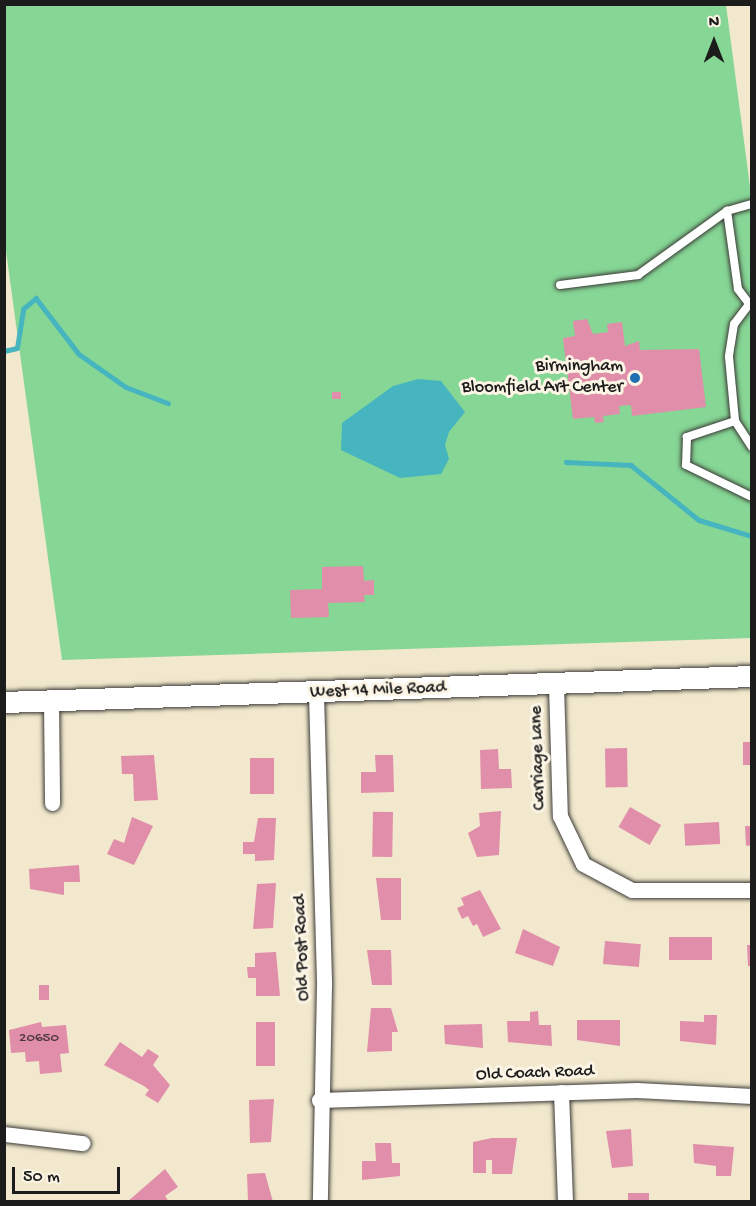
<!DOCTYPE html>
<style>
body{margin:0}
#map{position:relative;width:756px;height:1206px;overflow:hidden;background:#f1e8cd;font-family:"Gochi Hand",sans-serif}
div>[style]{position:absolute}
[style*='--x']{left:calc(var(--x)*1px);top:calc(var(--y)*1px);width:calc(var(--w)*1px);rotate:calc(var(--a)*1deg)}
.green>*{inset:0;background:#86d695}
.water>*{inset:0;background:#46b5c0}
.stream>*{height:4.5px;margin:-2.25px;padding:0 2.25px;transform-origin:2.25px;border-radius:2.25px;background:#46b5c0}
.building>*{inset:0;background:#e18eaa;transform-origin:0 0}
.roads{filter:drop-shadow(0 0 2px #3c3b37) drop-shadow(0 0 2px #3c3b37)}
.lane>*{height:8px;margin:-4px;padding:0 4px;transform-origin:4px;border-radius:4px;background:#fff}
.street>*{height:15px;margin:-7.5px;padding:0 7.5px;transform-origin:7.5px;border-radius:7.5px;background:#fff}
.secondary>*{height:21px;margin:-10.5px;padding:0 10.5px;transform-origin:10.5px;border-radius:10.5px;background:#fff}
.dots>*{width:16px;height:16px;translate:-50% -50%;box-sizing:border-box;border:3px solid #fcf5e5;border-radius:50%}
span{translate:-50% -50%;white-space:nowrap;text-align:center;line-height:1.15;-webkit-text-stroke:6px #fcf5e5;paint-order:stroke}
.number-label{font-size:15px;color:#4d3840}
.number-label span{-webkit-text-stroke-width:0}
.poi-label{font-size:18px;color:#1c1c1c}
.right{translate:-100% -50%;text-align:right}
.street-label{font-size:18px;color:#1c1c1c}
.frame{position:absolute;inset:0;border:6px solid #1c1c1c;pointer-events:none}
.north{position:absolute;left:684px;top:12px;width:60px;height:60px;-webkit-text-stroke:4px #fcf5e5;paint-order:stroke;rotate:0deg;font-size:16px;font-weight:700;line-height:24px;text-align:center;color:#1c1c1c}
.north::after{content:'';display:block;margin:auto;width:21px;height:27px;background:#1c1c1c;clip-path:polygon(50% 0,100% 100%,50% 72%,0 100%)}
.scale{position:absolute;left:12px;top:1167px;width:108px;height:27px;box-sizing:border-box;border:3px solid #1c1c1c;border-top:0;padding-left:8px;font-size:18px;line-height:21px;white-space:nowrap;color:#1c1c1c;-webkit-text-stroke:4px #fcf5e5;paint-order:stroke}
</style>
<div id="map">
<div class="green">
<i style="clip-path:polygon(4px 5px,726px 5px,752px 202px,751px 638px,62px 660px,5px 244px)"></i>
</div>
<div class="water">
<i style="clip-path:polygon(418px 379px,441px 381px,465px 412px,449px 432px,445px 445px,449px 459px,441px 474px,400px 478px,341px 450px,342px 423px,393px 386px)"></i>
</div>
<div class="stream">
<i style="--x:4;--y:351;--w:13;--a:-13"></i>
<i style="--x:17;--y:348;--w:39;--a:-81"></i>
<i style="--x:23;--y:309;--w:17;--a:-40"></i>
<i style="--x:36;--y:298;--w:71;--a:52.5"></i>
<i style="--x:79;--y:354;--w:57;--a:35.1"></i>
<i style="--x:126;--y:387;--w:45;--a:20.9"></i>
<i style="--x:566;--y:462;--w:65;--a:2.6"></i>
<i style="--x:631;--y:465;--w:87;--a:39"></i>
<i style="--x:699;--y:520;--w:55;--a:16.8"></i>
</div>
<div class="building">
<i style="clip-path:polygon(587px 319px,593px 334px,608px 332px,607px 324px,622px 322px,625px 346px,639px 341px,640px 350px,699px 349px,706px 407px,632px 416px,631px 405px,619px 406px,620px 414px,603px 416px,604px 422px,595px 423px,594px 417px,573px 419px,563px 338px,575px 336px,573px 321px)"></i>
<i style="left:332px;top:392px;width:9px;height:7px"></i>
<i style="clip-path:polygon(363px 566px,364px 581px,374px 580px,374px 595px,364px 595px,365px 602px,328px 603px,329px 617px,291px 618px,290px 590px,322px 589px,322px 567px)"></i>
<i style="left:743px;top:742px;width:9px;height:23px"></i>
<i style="left:627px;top:748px;width:39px;height:22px;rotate:89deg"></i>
<i style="clip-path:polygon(498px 749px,499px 769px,511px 769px,512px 788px,481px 789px,480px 750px)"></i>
<i style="clip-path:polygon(154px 755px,158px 800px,134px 801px,133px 774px,122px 774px,121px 756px)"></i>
<i style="clip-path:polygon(375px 755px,393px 755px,394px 792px,361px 793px,361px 772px,376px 772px)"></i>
<i style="left:250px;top:758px;width:24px;height:36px"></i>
<i style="left:630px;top:807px;width:36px;height:23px;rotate:30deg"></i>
<i style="clip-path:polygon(501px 811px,499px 855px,477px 857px,468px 833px,480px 826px,479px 813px)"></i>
<i style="left:393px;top:812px;width:45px;height:20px;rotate:91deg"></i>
<i style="clip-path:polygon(132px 817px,153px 826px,134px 865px,107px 854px,114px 839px,124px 843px)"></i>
<i style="clip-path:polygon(258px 818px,276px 818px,274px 860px,255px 861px,255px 854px,243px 854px,243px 842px,254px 842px)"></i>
<i style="left:719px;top:822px;width:22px;height:35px;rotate:87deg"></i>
<i style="clip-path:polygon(745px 826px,752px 826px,752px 845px,746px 846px)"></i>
<i style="clip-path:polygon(79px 865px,80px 882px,64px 882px,64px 895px,30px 889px,29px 869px)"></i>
<i style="clip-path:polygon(376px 878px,401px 878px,401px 920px,381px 920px)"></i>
<i style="clip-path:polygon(276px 883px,273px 928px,253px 929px,257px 884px)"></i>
<i style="clip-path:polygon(480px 890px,501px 929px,483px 937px,477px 924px,473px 926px,468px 916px,462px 919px,457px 908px,464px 905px,461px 898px)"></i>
<i style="clip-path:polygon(523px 929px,560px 947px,553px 966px,515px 953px)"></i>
<i style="left:712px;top:937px;width:23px;height:43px;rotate:90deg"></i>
<i style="left:605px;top:941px;width:36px;height:23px;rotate:5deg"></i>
<i style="clip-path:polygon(747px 945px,752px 945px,752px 966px,748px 966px)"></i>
<i style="clip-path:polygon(367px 950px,391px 950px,392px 985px,372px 985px)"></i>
<i style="clip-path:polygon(276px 952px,280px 996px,256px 996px,256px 978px,248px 978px,247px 967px,255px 967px,255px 953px)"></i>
<i style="left:49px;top:985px;width:15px;height:10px;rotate:90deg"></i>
<i style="clip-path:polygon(371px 1008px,391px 1008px,398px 1032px,392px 1032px,392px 1051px,367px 1052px)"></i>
<i style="clip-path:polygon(538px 1011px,539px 1025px,551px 1025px,552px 1046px,508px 1042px,507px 1021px,530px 1021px,530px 1012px)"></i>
<i style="clip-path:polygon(704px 1015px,717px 1015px,716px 1045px,680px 1041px,680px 1021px,704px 1022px)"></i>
<i style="clip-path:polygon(577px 1020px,620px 1020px,620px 1046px,577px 1040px)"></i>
<i style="clip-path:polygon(41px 1022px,42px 1027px,66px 1025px,69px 1053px,60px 1054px,62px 1072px,40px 1074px,39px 1061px,26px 1062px,25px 1052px,11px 1053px,9px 1030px)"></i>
<i style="left:256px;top:1022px;width:19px;height:44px"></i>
<i style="clip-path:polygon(482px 1024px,483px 1048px,445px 1044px,444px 1025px)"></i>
<i style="clip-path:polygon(120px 1042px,142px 1057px,148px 1049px,159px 1056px,153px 1065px,170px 1085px,158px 1103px,145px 1095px,149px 1090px,144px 1086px,104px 1065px)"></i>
<i style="clip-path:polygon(274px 1099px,271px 1142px,250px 1143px,249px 1100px)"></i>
<i style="clip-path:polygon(631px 1129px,633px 1166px,612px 1168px,606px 1131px)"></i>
<i style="clip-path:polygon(492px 1138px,517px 1138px,512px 1174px,492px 1174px,492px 1160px,486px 1160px,486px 1173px,473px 1173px,473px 1142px)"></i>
<i style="clip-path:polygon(375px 1143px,391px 1143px,392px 1163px,400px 1163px,400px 1176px,362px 1180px,362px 1161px,376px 1161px)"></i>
<i style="clip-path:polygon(693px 1144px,734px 1147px,731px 1176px,716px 1176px,716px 1166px,694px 1163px)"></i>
<i style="clip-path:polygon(165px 1169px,178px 1187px,165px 1196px,169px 1202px,127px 1202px)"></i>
<i style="clip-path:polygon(265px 1173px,273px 1202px,248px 1202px,247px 1174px)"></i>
<i style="left:649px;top:1193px;width:9px;height:21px;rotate:90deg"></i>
</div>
<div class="roads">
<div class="lane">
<i style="--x:560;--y:285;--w:79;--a:-7.3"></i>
<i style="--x:638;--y:275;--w:110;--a:-35.7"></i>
<i style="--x:750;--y:305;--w:20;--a:-127"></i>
<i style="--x:738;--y:289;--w:79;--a:-98"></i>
<i style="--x:727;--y:211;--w:26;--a:-16"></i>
<i style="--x:747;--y:307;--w:21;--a:127"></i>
<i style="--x:734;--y:324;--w:33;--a:99"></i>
<i style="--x:729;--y:357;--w:64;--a:84.6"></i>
<i style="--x:735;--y:421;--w:31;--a:57"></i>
<i style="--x:735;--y:421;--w:51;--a:161.6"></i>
<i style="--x:687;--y:437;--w:28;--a:92"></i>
<i style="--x:686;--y:465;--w:73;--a:25.9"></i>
</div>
<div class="street">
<i style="--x:556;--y:685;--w:131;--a:88.3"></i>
<i style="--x:560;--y:816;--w:53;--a:64.4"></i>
<i style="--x:583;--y:864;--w:55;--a:28"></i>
<i style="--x:632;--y:890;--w:120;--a:0"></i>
<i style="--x:316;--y:694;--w:291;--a:88.4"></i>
<i style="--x:324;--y:985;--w:217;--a:91.1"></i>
<i style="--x:51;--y:701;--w:102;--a:89.4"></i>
<i style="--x:561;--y:1092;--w:110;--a:87.9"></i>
<i style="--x:319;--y:1100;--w:318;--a:-1.8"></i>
<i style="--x:637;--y:1090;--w:115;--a:3"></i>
<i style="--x:4;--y:1134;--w:79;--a:6.6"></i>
</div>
<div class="secondary">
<i style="--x:4;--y:702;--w:748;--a:-1.99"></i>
</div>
</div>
<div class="dots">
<i style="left:635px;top:378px;background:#1f6fb2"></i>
</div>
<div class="number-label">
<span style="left:39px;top:1039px">20650</span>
</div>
<div class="poi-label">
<span class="right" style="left:623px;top:378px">Birmingham<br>Bloomfield Art Center</span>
</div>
<div class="street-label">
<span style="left:378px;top:691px;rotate:-2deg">West 14 Mile Road</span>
<span style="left:539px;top:758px;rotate:-92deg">Carriage Lane</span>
<span style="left:303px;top:948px;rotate:-92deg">Old Post Road</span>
<span style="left:535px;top:1074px;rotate:-2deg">Old Coach Road</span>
</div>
<div class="frame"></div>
<div class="north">N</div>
<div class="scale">50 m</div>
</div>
